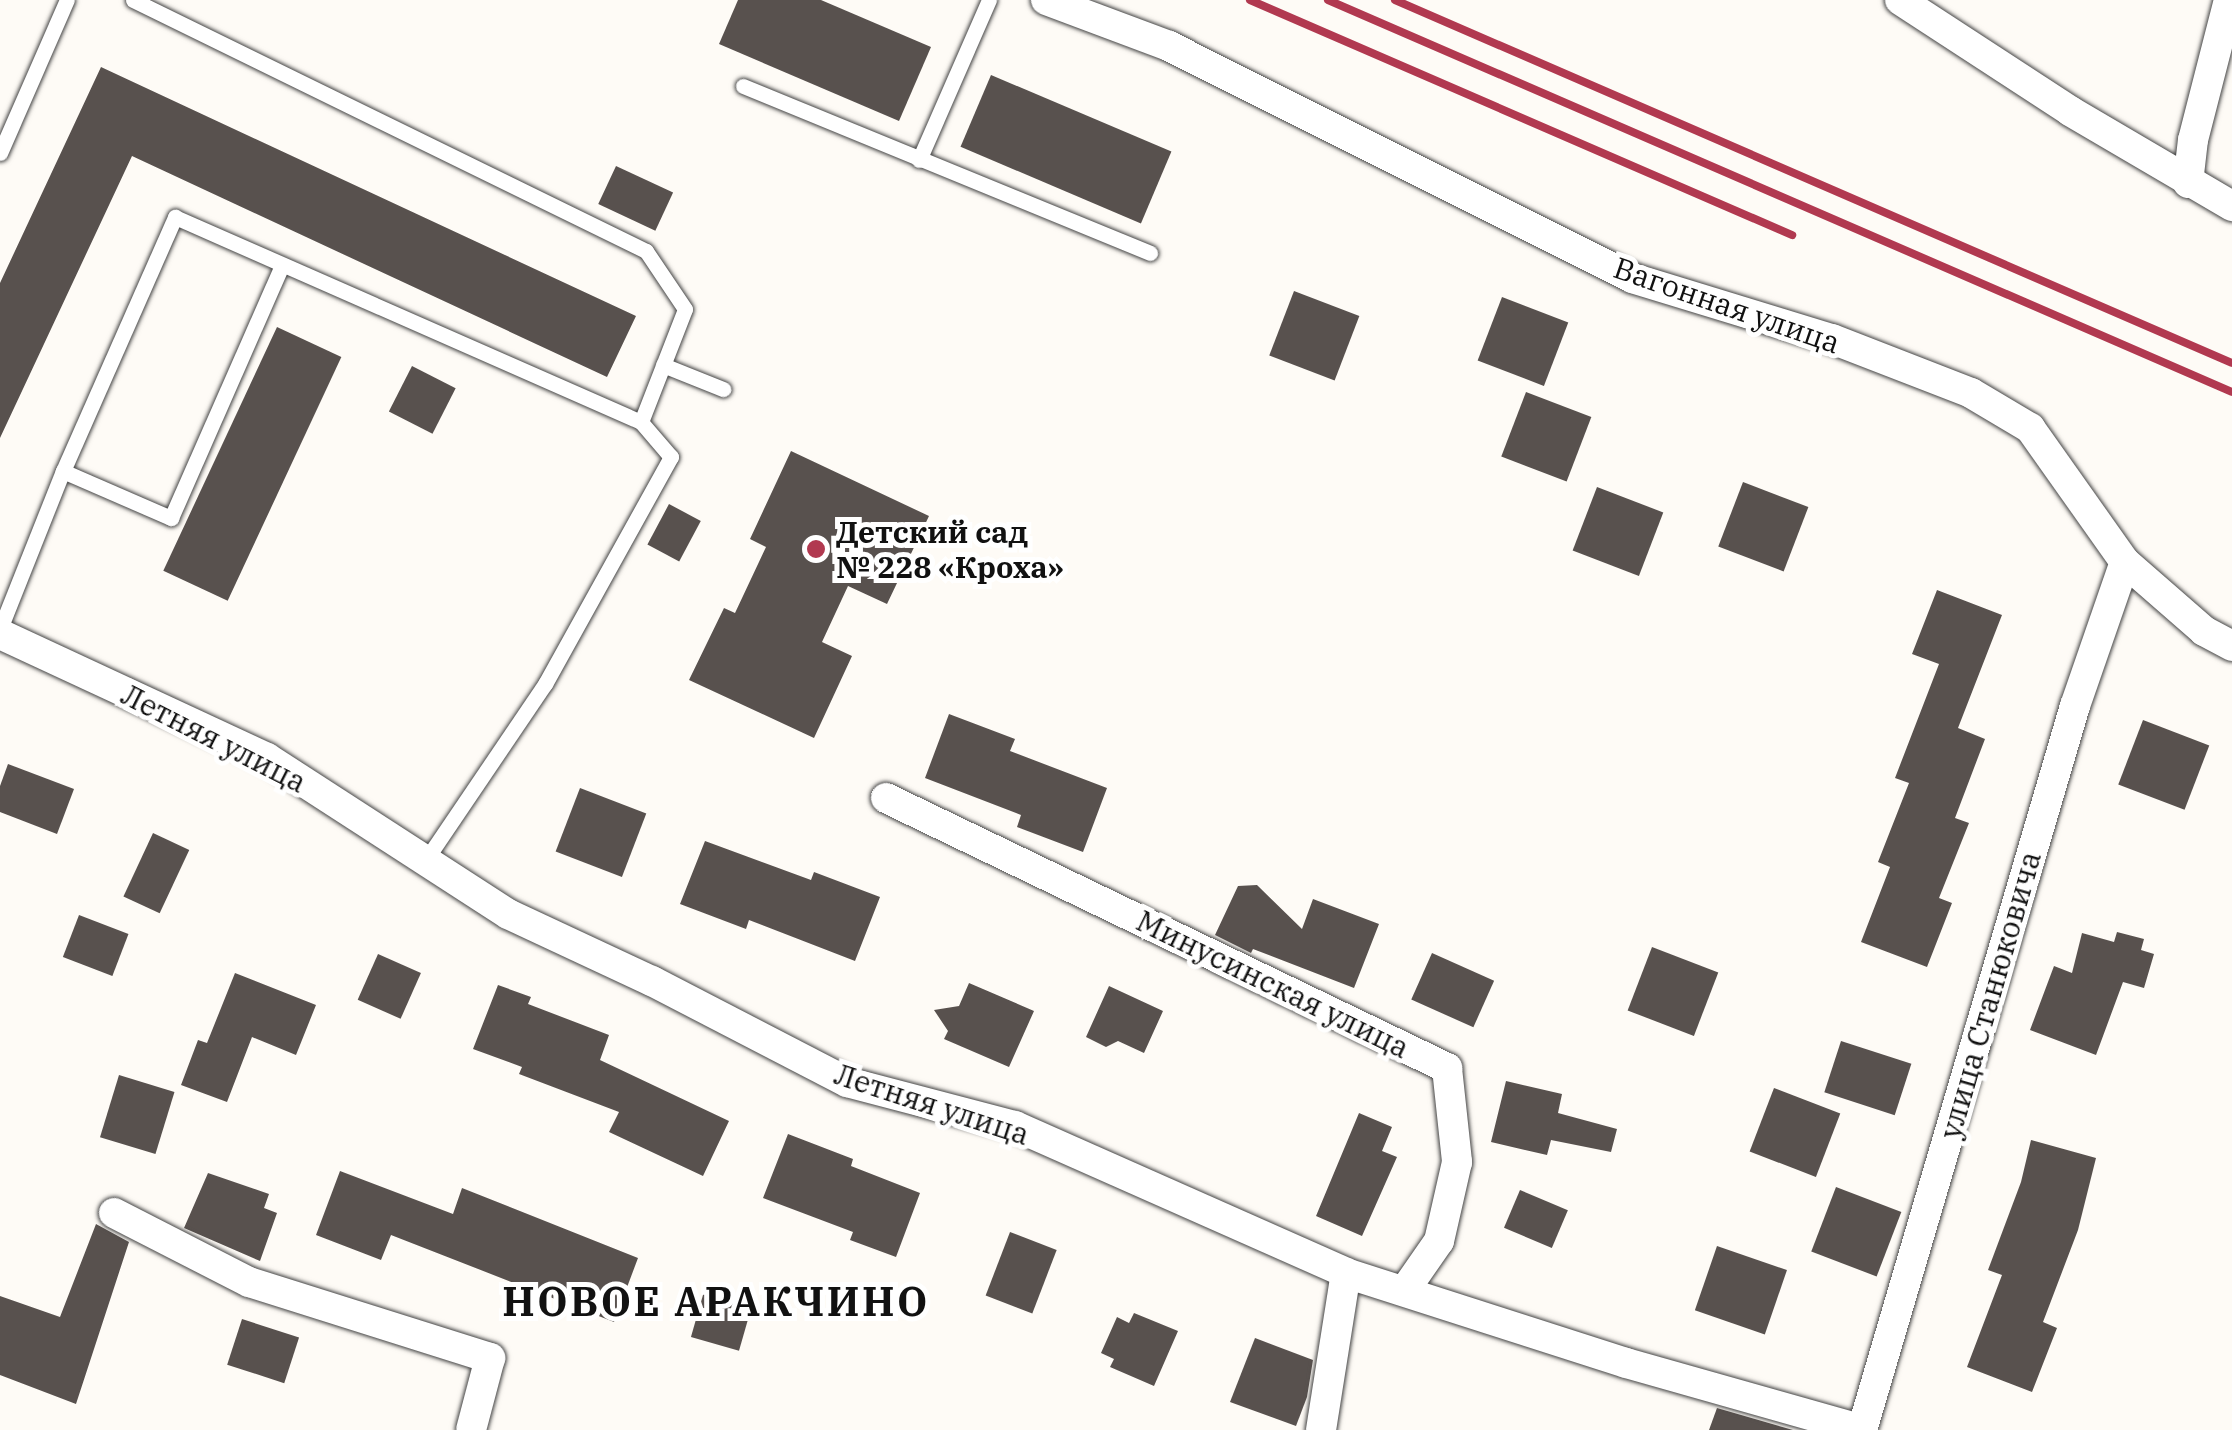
<!DOCTYPE html>
<meta charset="utf-8">
<style>
body{margin:0}
#map{position:relative;width:2232px;height:1430px;overflow:hidden;background:#fefbf6;font-family:"IBM Plex Serif",serif}
div>[style]{position:absolute}
[style*='--x']{left:calc(var(--x)*1px);top:calc(var(--y)*1px);width:calc(var(--w)*1px);rotate:calc(var(--a)*1deg)}
.building>*{inset:0;background:#58514e;transform-origin:0 0}
.roads{filter:drop-shadow(0 0 2px #444) drop-shadow(0 0 2px #444)}
.service>*{height:15px;margin:-7.5px;padding:0 7.5px;transform-origin:7.5px;border-radius:7.5px;background:#fff}
.minor>*{height:30px;margin:-15px;padding:0 15px;transform-origin:15px;border-radius:15px;background:#fff}
.rail>*{height:8px;margin:-4px;padding:0 4px;transform-origin:4px;border-radius:4px;background:#b13950}
.dots>*{width:28px;height:28px;translate:-50% -50%;box-sizing:border-box;border:5px solid #fff;border-radius:50%}
span{translate:-50% -50%;white-space:nowrap;text-align:center;line-height:1.15;-webkit-text-stroke:10px #fff;paint-order:stroke}
.street-label{font-size:30px;color:#111}
.poi-label{font-size:30px;color:#111;font-weight:700}
.left{translate:0 -50%;text-align:left}
.district-label{font-size:40px;color:#111;font-weight:700;letter-spacing:2.5px}
</style>
<div id="map">
<div class="building">
<i style="clip-path:polygon(738px 0,821px 0,931px 47px,899px 121px,719px 44px)"></i>
<i style="clip-path:polygon(101px 67px,636px 316px,607px 377px,132px 156px,0 438px,0 283px)"></i>
<i style="left:991px;top:75px;width:196px;height:78px;rotate:23deg"></i>
<i style="left:616px;top:166px;width:63px;height:42px;rotate:25deg"></i>
<i style="left:1294px;top:291px;width:70px;height:69px;rotate:21deg"></i>
<i style="left:1502px;top:297px;width:71px;height:68px;rotate:21deg"></i>
<i style="left:277px;top:327px;width:71px;height:269px;rotate:25deg"></i>
<i style="left:412px;top:366px;width:49px;height:51px;rotate:27deg"></i>
<i style="left:1526px;top:392px;width:70px;height:69px;rotate:21deg"></i>
<i style="clip-path:polygon(791px 451px,929px 516px,887px 604px,848px 586px,822px 642px,852px 656px,814px 738px,689px 680px,724px 608px,735px 613px,766px 547px,750px 539px)"></i>
<i style="left:1743px;top:482px;width:70px;height:69px;rotate:21deg"></i>
<i style="left:1597px;top:487px;width:71px;height:68px;rotate:21deg"></i>
<i style="left:669px;top:504px;width:36px;height:46px;rotate:28deg"></i>
<i style="clip-path:polygon(1937px 590px,2002px 615px,1958px 728px,1985px 739px,1955px 818px,1969px 823px,1939px 898px,1952px 903px,1927px 967px,1861px 942px,1890px 867px,1878px 862px,1909px 783px,1895px 778px,1939px 664px,1912px 654px)"></i>
<i style="clip-path:polygon(949px 714px,1015px 739px,1010px 751px,1107px 788px,1083px 852px,1017px 827px,1021px 815px,925px 778px)"></i>
<i style="left:2143px;top:720px;width:71px;height:69px;rotate:21deg"></i>
<i style="clip-path:polygon(8px 764px,74px 789px,57px 834px,0 812px,0 786px)"></i>
<i style="left:580px;top:788px;width:71px;height:68px;rotate:21deg"></i>
<i style="left:153px;top:833px;width:40px;height:70px;rotate:25deg"></i>
<i style="clip-path:polygon(705px 841px,811px 880px,814px 872px,880px 897px,855px 961px,749px 920px,746px 929px,680px 904px)"></i>
<i style="clip-path:polygon(1257px 885px,1302px 929px,1313px 899px,1379px 924px,1354px 988px,1253px 949px,1251px 953px,1215px 935px,1238px 886px)"></i>
<i style="left:79px;top:915px;width:53px;height:45px;rotate:21deg"></i>
<i style="clip-path:polygon(2117px 932px,2144px 939px,2141px 950px,2154px 954px,2144px 988px,2123px 982px,2096px 1055px,2030px 1030px,2054px 966px,2072px 973px,2082px 933px,2114px 942px)"></i>
<i style="left:1652px;top:947px;width:71px;height:68px;rotate:21deg"></i>
<i style="left:1432px;top:953px;width:68px;height:51px;rotate:24deg"></i>
<i style="left:378px;top:954px;width:47px;height:50px;rotate:24deg"></i>
<i style="clip-path:polygon(235px 973px,316px 1005px,296px 1055px,252px 1037px,227px 1102px,181px 1085px,198px 1040px,207px 1043px)"></i>
<i style="clip-path:polygon(969px 983px,1034px 1011px,1009px 1067px,944px 1039px,948px 1031px,934px 1010px,959px 1006px)"></i>
<i style="clip-path:polygon(498px 985px,531px 997px,528px 1004px,609px 1035px,600px 1060px,729px 1121px,703px 1176px,609px 1132px,619px 1112px,519px 1074px,522px 1067px,473px 1049px)"></i>
<i style="clip-path:polygon(1109px 986px,1163px 1011px,1144px 1053px,1118px 1041px,1106px 1047px,1086px 1037px)"></i>
<i style="left:1841px;top:1041px;width:74px;height:54px;rotate:18deg"></i>
<i style="left:119px;top:1075px;width:58px;height:65px;rotate:17deg"></i>
<i style="clip-path:polygon(1506px 1081px,1562px 1094px,1558px 1113px,1617px 1129px,1611px 1152px,1551px 1140px,1547px 1155px,1491px 1142px)"></i>
<i style="left:1774px;top:1088px;width:71px;height:68px;rotate:21deg"></i>
<i style="clip-path:polygon(1359px 1113px,1392px 1127px,1382px 1151px,1397px 1157px,1362px 1236px,1316px 1216px)"></i>
<i style="clip-path:polygon(788px 1134px,853px 1159px,851px 1166px,920px 1193px,896px 1257px,850px 1240px,853px 1232px,763px 1198px)"></i>
<i style="clip-path:polygon(2031px 1140px,2096px 1158px,2078px 1230px,2043px 1322px,2057px 1328px,2032px 1392px,1967px 1367px,2002px 1275px,1988px 1270px,2021px 1182px)"></i>
<i style="clip-path:polygon(340px 1171px,453px 1214px,462px 1188px,638px 1258px,614px 1322px,391px 1235px,381px 1260px,316px 1235px)"></i>
<i style="clip-path:polygon(208px 1173px,269px 1194px,264px 1208px,277px 1213px,260px 1261px,184px 1228px)"></i>
<i style="left:1836px;top:1187px;width:70px;height:69px;rotate:21deg"></i>
<i style="left:1520px;top:1190px;width:52px;height:41px;rotate:23deg"></i>
<i style="clip-path:polygon(96px 1224px,129px 1242px,76px 1404px,0 1375px,0 1296px,60px 1317px)"></i>
<i style="left:1010px;top:1232px;width:50px;height:68px;rotate:21deg"></i>
<i style="left:1717px;top:1246px;width:74px;height:68px;rotate:19deg"></i>
<i style="left:705px;top:1288px;width:50px;height:51px;rotate:16deg"></i>
<i style="clip-path:polygon(1134px 1313px,1178px 1331px,1154px 1386px,1110px 1367px,1114px 1359px,1101px 1353px,1117px 1317px,1129px 1323px)"></i>
<i style="left:242px;top:1319px;width:60px;height:48px;rotate:18deg"></i>
<i style="clip-path:polygon(1255px 1338px,1313px 1360px,1307px 1397px,1296px 1426px,1230px 1402px)"></i>
<i style="clip-path:polygon(1717px 1408px,1793px 1430px,1709px 1430px)"></i>
</div>
<div class="roads">
<div class="service">
<i style="--x:743;--y:86;--w:440;--a:22.3"></i>
<i style="--x:0;--y:153;--w:167;--a:-66.4"></i>
<i style="--x:919;--y:160;--w:175;--a:-66.4"></i>
<i style="--x:663;--y:365;--w:65;--a:21.8"></i>
<i style="--x:63;--y:471;--w:118;--a:23.5"></i>
<i style="--x:171;--y:518;--w:276;--a:-66.3"></i>
<i style="--x:0;--y:629;--w:170;--a:-68.3"></i>
<i style="--x:63;--y:471;--w:278;--a:-66.2"></i>
<i style="--x:175;--y:217;--w:509;--a:23.75"></i>
<i style="--x:641;--y:422;--w:121;--a:-68.7"></i>
<i style="--x:685;--y:309;--w:70;--a:-123.9"></i>
<i style="--x:646;--y:251;--w:571;--a:-153.93"></i>
<i style="--x:425;--y:861;--w:214;--a:-55.9"></i>
<i style="--x:545;--y:684;--w:260;--a:-61"></i>
<i style="--x:671;--y:457;--w:46;--a:-130.6"></i>
</div>
<div class="minor">
<i style="--x:1046;--y:0;--w:131;--a:20.5"></i>
<i style="--x:1169;--y:46;--w:518;--a:26.61"></i>
<i style="--x:1632;--y:278;--w:209;--a:17"></i>
<i style="--x:1832;--y:339;--w:149;--a:21.2"></i>
<i style="--x:1971;--y:393;--w:69;--a:30.7"></i>
<i style="--x:2030;--y:428;--w:164;--a:54.7"></i>
<i style="--x:2125;--y:562;--w:105;--a:41.1"></i>
<i style="--x:2204;--y:631;--w:32;--a:28"></i>
<i style="--x:1900;--y:0;--w:203;--a:33.1"></i>
<i style="--x:2070;--y:111;--w:188;--a:30.4"></i>
<i style="--x:2188;--y:183;--w:43;--a:-83.4"></i>
<i style="--x:2193;--y:140;--w:145;--a:-75.6"></i>
<i style="--x:0;--y:634;--w:294;--a:24.9"></i>
<i style="--x:267;--y:758;--w:287;--a:32.9"></i>
<i style="--x:508;--y:914;--w:159;--a:25"></i>
<i style="--x:652;--y:981;--w:220;--a:27.4"></i>
<i style="--x:847;--y:1082;--w:174;--a:14.7"></i>
<i style="--x:1015;--y:1126;--w:362;--a:23.9"></i>
<i style="--x:1346;--y:1273;--w:294;--a:17.8"></i>
<i style="--x:1626;--y:1363;--w:245;--a:15.8"></i>
<i style="--x:1862;--y:1430;--w:755;--a:-73.61"></i>
<i style="--x:2075;--y:706;--w:152;--a:-70.9"></i>
<i style="--x:886;--y:798;--w:623;--a:25.7"></i>
<i style="--x:1447;--y:1068;--w:95;--a:83.9"></i>
<i style="--x:1457;--y:1162;--w:81;--a:102.8"></i>
<i style="--x:1439;--y:1241;--w:60;--a:124.8"></i>
<i style="--x:114;--y:1213;--w:152;--a:27.1"></i>
<i style="--x:249;--y:1282;--w:253;--a:17.5"></i>
<i style="--x:490;--y:1358;--w:74;--a:104.8"></i>
<i style="--x:1321;--y:1430;--w:159;--a:-81"></i>
</div>
</div>
<div class="rail">
<i style="--x:1250;--y:0;--w:591;--a:23.44"></i>
<i style="--x:1328;--y:0;--w:985;--a:23.44"></i>
<i style="--x:1395;--y:0;--w:912;--a:23.45"></i>
</div>
<div class="dots">
<i style="left:816px;top:549px;background:#b13950"></i>
</div>
<div class="street-label">
<span style="left:1727px;top:305px;rotate:19deg">Вагонная улица</span>
<span style="left:214px;top:738px;rotate:27deg">Летняя улица</span>
<span style="left:1273px;top:984px;rotate:26deg">Минусинская улица</span>
<span style="left:1990px;top:995px;rotate:-74deg">улица Станюковича</span>
<span style="left:932px;top:1104px;rotate:18deg">Летняя улица</span>
</div>
<div class="poi-label">
<span class="left" style="left:836px;top:549px">Детский сад<br>№ 228 «Кроха»</span>
</div>
<div class="district-label">
<span style="left:716px;top:1301px">НОВОЕ АРАКЧИНО</span>
</div>
</div>
